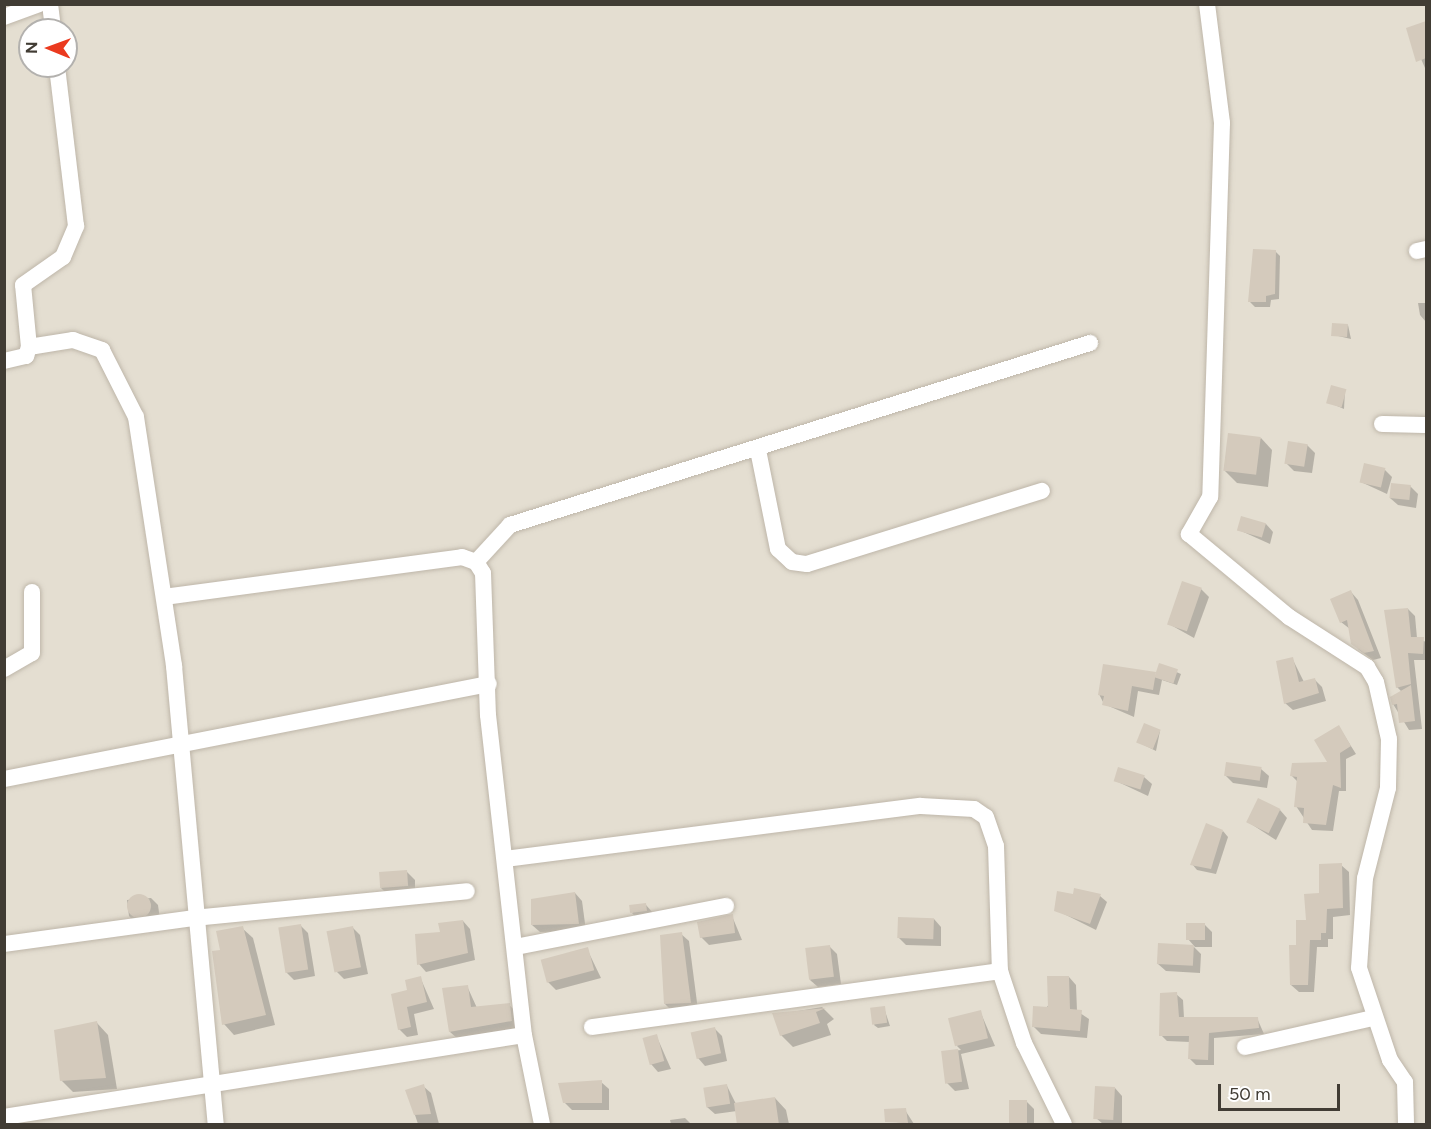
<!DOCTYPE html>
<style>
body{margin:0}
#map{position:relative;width:1431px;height:1129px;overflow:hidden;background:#f0ece3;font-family:Figtree,sans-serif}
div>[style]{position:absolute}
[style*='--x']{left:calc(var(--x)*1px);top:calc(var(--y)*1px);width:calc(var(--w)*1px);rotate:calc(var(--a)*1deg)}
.residential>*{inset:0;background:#e4ded1}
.shadow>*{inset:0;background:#0003}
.building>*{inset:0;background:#d4cabc;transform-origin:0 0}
.round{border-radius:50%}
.roads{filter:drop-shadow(0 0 2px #beb6a9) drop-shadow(0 0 2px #beb6a9)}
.street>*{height:16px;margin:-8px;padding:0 8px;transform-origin:8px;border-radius:8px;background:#fff}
span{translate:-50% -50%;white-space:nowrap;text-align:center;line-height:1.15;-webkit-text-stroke:4.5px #fff;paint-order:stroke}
.frame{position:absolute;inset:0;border:6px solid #413c34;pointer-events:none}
.north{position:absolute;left:18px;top:18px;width:60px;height:60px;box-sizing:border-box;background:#fff;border:2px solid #b3b1ae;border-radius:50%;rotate:271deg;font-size:16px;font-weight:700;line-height:24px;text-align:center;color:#413c34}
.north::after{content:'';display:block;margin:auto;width:21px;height:27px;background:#eb3a1f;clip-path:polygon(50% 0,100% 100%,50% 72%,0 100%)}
.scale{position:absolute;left:1218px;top:1084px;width:122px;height:27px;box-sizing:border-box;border:3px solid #413c34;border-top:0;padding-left:8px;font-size:18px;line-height:21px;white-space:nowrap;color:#413c34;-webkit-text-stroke:4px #fff;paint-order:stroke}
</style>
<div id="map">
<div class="residential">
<i style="clip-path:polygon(evenodd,5px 5px,1426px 5px,1426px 1124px,5px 1124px,5px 5px,30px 30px,66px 30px,66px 66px,30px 66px,30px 30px)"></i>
</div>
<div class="shadow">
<i style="clip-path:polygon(1426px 23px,1426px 68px,1425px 68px,1408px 29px)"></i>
<i style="clip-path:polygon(1275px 251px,1280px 256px,1279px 299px,1271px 300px,1270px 307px,1255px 307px,1250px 302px)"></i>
<i style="clip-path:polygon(1418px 303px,1426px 303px,1426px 322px,1420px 315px)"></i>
<i style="clip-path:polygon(1348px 325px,1351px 339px,1334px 335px)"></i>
<i style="clip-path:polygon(1345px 390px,1344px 409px,1328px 402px)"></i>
<i style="clip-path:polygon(1261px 438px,1272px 450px,1268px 487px,1237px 483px,1225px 471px)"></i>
<i style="clip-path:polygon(1307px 445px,1315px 453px,1312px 473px,1294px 471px,1286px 463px)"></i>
<i style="clip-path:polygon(1384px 469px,1392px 477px,1387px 494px,1361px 482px)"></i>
<i style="clip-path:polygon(1410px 486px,1418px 494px,1416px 508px,1398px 505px,1390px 498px)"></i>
<i style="clip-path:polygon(1266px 524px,1273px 532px,1270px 544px,1239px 530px)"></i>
<i style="clip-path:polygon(1201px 589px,1209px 597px,1194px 638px,1169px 624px)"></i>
<i style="clip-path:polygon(1351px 592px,1358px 600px,1381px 658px,1373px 660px,1358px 649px,1350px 629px,1341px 622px)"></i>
<i style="clip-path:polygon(1408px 609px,1415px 616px,1417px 638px,1426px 642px,1426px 660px,1414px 660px,1422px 729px,1409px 730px,1393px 704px,1402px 692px,1397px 687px)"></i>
<i style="clip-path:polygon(1292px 658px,1304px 682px,1314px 679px,1322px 687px,1326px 701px,1293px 710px,1285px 703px)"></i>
<i style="clip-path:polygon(1160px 665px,1181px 674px,1177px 685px,1162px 680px,1159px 695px,1138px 691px,1134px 717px,1104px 704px,1099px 694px,1157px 676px)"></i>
<i style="clip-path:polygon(1339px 727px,1356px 754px,1346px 759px,1346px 791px,1339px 791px,1333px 831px,1312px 830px,1296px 806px,1298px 782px,1292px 776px,1329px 764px)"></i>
<i style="clip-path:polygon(1160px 731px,1156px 751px,1138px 742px)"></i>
<i style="clip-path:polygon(1261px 769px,1269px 776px,1267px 788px,1233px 783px,1225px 775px)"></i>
<i style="clip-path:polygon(1144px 777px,1152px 784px,1148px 796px,1116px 781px)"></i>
<i style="clip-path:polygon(1280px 810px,1287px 818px,1276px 840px,1248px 822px)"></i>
<i style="clip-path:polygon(1223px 831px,1228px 837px,1216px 874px,1197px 870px,1192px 864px)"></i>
<i style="clip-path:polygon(1341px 865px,1349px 872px,1350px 915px,1333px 917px,1333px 939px,1328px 939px,1328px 947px,1317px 947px,1314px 992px,1299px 992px,1291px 985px,1298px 947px)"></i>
<i style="clip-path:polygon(407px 872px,415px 880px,415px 894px,389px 896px,381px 888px)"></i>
<i style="clip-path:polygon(575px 893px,582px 901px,586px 931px,540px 932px,532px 925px)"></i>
<i style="clip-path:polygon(1100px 896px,1107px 902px,1096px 930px,1056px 910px)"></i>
<i style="clip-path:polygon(151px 898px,158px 905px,160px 920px,136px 924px,129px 916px,127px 900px)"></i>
<i style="clip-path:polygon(646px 905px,653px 913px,639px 921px,632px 913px)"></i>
<i style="clip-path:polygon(732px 916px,742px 940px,709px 945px,701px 937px)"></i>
<i style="clip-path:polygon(934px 919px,941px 927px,941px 946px,906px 945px,899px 938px)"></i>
<i style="clip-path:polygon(463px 921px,470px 929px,475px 960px,426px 972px,419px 964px,441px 933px)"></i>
<i style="clip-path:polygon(300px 925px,308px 933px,315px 976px,294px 980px,286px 972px)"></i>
<i style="clip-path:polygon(1205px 925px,1212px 932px,1212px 947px,1194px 947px,1201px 954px,1200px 973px,1166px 971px,1158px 964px,1159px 945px,1195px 947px,1188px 939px)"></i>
<i style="clip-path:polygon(242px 928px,253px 938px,275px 1025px,234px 1035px,224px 1024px)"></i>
<i style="clip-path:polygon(353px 928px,360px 935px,368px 974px,344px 979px,337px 972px,329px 933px)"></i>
<i style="clip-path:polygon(681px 934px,689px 941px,698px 1010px,673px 1012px,665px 1004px)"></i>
<i style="clip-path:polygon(830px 947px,837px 954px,841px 984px,818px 987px,810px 980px)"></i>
<i style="clip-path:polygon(587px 949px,601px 978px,556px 990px,548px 982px)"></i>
<i style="clip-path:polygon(420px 977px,434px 1009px,414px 1014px,418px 1035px,407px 1037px,399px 1029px,409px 991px)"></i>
<i style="clip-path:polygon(1069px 977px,1076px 985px,1077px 1011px,1089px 1019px,1087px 1038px,1041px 1034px,1033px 1026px)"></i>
<i style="clip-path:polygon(467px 986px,477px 1008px,509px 1005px,517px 1012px,519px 1029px,458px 1039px,450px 1032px)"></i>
<i style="clip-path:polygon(1176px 994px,1183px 1000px,1184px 1018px,1257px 1018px,1264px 1034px,1214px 1038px,1214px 1065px,1196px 1065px,1190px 1059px,1190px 1042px,1167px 1041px,1161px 1035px)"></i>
<i style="clip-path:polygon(822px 1007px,834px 1019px,827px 1024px,831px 1035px,793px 1047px,781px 1035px,774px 1015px)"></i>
<i style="clip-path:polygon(884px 1008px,890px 1026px,878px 1028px,874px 1025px)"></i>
<i style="clip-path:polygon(980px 1011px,995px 1046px,961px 1054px,969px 1089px,955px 1091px,947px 1083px,943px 1052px,961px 1050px,957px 1046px)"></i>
<i style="clip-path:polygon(97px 1023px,108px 1035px,117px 1089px,73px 1092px,61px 1080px)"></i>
<i style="clip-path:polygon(714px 1028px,722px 1036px,727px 1061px,705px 1066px,698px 1058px)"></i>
<i style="clip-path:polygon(656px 1035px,671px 1069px,658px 1072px,651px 1064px)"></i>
<i style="clip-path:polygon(601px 1082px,609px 1089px,609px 1110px,572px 1110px,564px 1102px)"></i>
<i style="clip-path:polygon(423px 1086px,431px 1093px,439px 1124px,418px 1124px,407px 1091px)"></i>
<i style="clip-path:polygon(727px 1086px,736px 1104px,775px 1098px,786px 1110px,789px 1124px,739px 1124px,737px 1111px,715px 1114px,707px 1107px)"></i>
<i style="clip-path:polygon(1115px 1088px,1122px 1096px,1122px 1124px,1103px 1124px,1096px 1118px)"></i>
<i style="clip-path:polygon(1026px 1101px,1034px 1109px,1034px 1124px,1011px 1124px)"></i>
<i style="clip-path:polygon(905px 1110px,914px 1124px,887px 1121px)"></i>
<i style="clip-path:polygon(685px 1118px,691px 1124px,671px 1124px,670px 1120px)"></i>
</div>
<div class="building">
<i style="clip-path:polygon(1426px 21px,1426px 58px,1416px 62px,1406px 28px)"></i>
<i style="clip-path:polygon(1253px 249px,1276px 250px,1275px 294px,1266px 296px,1266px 302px,1248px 302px)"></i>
<i style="left:1332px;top:323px;width:16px;height:13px;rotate:4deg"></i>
<i style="left:1331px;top:385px;width:16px;height:19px;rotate:15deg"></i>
<i style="left:1228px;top:433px;width:33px;height:38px;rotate:7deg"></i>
<i style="left:1288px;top:441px;width:20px;height:23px;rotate:9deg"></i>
<i style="left:1364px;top:463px;width:22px;height:20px;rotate:13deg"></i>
<i style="left:1391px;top:483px;width:20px;height:15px;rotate:6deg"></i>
<i style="left:1241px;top:516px;width:26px;height:15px;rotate:16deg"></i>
<i style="left:1182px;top:581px;width:21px;height:46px;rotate:19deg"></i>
<i style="clip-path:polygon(1351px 590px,1374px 651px,1364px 653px,1351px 644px,1347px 620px,1340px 623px,1330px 599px)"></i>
<i style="clip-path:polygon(1408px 608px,1411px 637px,1424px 637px,1423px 654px,1408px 653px,1411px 684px,1396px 688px,1384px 610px)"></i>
<i style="clip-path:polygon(1293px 657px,1299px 682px,1315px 678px,1319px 693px,1284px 704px,1276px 661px)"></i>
<i style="left:1159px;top:663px;width:20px;height:15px;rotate:18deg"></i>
<i style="clip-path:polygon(1103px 664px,1156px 672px,1153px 690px,1132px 686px,1128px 711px,1102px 705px,1104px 696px,1098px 695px)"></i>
<i style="clip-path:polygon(1411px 685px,1415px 721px,1399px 723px,1397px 704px,1392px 705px,1390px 697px)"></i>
<i style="left:1144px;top:723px;width:18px;height:21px;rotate:22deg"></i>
<i style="clip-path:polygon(1339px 725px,1351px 746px,1340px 753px,1341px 788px,1333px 785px,1326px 825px,1303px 823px,1304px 808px,1294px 807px,1297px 777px,1290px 776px,1292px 763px,1327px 762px,1314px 740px)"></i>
<i style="left:1226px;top:762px;width:36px;height:14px;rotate:8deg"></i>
<i style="left:1118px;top:767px;width:28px;height:15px;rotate:17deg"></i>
<i style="left:1258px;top:798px;width:25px;height:27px;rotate:26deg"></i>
<i style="clip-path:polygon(1206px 823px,1223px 830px,1211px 869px,1190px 865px)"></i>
<i style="clip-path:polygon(1342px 863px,1343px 908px,1327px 909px,1326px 933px,1321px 933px,1321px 940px,1310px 940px,1308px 985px,1290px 985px,1289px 945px,1296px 945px,1296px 920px,1306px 920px,1304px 894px,1319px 893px,1319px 864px)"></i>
<i style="left:407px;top:870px;width:16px;height:28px;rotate:86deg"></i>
<i style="clip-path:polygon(1074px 888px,1101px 894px,1090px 924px,1054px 911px,1057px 891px,1073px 894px)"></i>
<i style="clip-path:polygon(575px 892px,579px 924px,531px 925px,531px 899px)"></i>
<i class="round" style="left:127px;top:894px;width:24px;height:24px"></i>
<i style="left:646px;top:903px;width:8px;height:17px;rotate:83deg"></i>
<i style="clip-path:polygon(733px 914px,735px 933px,700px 938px,697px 922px)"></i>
<i style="left:898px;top:917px;width:36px;height:21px;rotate:2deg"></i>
<i style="clip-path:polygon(463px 920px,468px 953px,417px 965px,415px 934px,440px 932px,438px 923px)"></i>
<i style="left:1186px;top:923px;width:19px;height:17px"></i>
<i style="left:301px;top:924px;width:46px;height:23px;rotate:81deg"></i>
<i style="clip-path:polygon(243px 926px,266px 1015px,222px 1025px,212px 951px,220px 950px,216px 931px)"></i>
<i style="left:353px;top:926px;width:42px;height:27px;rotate:79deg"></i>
<i style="clip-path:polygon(682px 932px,691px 1003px,664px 1004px,660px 935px)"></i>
<i style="left:1158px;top:943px;width:36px;height:21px;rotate:3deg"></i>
<i style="left:830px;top:945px;width:32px;height:25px;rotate:83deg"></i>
<i style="left:588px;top:947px;width:24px;height:49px;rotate:75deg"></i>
<i style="clip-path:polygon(421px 976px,427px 1002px,407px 1007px,411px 1027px,398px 1030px,391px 994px,407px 990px,405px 980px)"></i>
<i style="clip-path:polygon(1047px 976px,1069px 976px,1070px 1009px,1082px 1010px,1080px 1031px,1032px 1027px,1033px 1006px,1048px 1007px)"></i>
<i style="clip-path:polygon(468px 985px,471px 1007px,510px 1003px,512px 1021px,449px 1032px,442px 988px)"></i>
<i style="clip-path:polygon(1177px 992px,1179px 1017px,1258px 1017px,1259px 1028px,1209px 1033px,1208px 1060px,1188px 1059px,1189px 1036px,1159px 1036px,1160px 993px)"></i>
<i style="left:885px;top:1006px;width:17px;height:15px;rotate:83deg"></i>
<i style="clip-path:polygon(826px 1008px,816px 1012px,820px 1023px,780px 1036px,772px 1013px)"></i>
<i style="left:981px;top:1010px;width:29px;height:34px;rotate:76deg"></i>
<i style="clip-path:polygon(97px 1021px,106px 1078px,60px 1081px,54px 1030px)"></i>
<i style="left:715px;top:1027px;width:27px;height:25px;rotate:77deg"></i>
<i style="left:657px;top:1034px;width:28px;height:15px;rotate:75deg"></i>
<i style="left:958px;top:1049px;width:33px;height:17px;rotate:83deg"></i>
<i style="clip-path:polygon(602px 1080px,602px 1103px,563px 1103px,558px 1083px)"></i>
<i style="clip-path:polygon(424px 1084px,431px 1114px,414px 1115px,405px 1090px)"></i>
<i style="left:727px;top:1084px;width:20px;height:24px;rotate:81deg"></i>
<i style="left:1095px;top:1086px;width:20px;height:33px;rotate:3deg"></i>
<i style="clip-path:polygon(775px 1097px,779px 1125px,737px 1125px,734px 1103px)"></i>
<i style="left:1009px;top:1100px;width:18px;height:25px"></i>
<i style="clip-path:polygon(906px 1108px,908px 1123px,885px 1122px,884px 1109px)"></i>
</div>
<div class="roads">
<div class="street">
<i style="--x:50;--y:4;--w:26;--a:83"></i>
<i style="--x:1207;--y:4;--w:120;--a:82.8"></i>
<i style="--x:1222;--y:123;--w:374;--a:91.8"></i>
<i style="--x:1210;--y:497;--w:43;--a:119.6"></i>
<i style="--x:1189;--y:534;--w:130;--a:39.7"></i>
<i style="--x:1289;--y:617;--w:93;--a:32.7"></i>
<i style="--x:1367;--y:667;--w:17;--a:59"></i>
<i style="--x:1376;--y:682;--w:58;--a:77.2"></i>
<i style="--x:1389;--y:739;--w:49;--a:91.2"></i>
<i style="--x:1388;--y:788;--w:93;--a:104.3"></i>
<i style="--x:1365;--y:878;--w:90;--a:93.8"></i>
<i style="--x:1359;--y:968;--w:97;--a:71.4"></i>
<i style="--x:1390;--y:1060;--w:27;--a:56"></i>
<i style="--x:1405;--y:1082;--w:42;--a:88.6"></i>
<i style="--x:4;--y:17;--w:37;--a:-20"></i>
<i style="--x:1417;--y:251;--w:9;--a:-13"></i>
<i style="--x:29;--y:347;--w:45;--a:-9"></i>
<i style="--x:73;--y:340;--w:31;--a:19"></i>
<i style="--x:102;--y:350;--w:75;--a:63.1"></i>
<i style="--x:136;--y:417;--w:252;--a:81.3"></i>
<i style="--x:174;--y:666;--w:460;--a:84.8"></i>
<i style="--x:4;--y:361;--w:23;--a:-13"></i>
<i style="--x:26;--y:356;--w:9;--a:-72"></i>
<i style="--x:29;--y:347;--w:62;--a:-95.5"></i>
<i style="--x:23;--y:285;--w:49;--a:-35"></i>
<i style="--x:63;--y:257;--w:34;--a:-67"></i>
<i style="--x:76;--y:226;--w:161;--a:-96.8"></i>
<i style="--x:1382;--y:424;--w:44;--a:1.3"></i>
<i style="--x:758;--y:450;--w:101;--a:78.6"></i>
<i style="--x:778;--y:549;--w:19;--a:43"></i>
<i style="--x:792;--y:562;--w:15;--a:8"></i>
<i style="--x:807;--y:564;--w:246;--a:-17.3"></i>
<i style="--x:476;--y:562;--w:50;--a:-47.4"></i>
<i style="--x:510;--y:525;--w:608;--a:-17.42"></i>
<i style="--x:164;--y:597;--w:301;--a:-7.6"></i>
<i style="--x:462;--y:557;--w:15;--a:20"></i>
<i style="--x:476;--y:562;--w:13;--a:58"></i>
<i style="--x:483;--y:573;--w:142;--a:88"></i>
<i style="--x:488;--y:715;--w:322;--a:83.6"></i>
<i style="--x:524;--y:1035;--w:91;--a:78.6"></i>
<i style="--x:4;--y:669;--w:32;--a:-30"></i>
<i style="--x:32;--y:653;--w:61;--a:-90"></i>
<i style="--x:4;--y:779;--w:494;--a:-11.1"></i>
<i style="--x:505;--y:859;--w:419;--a:-7.3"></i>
<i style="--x:921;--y:806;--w:53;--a:3.2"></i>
<i style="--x:974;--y:809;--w:14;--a:34"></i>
<i style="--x:986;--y:817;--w:31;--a:71"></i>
<i style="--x:996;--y:846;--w:125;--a:88.2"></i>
<i style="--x:1000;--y:971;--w:76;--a:71.6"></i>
<i style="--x:1024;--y:1043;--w:90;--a:63.7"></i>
<i style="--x:4;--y:944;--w:192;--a:-7.8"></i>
<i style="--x:194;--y:918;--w:274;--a:-5.6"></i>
<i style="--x:515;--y:947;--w:215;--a:-11"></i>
<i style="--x:592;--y:1027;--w:412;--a:-7.8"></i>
<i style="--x:1245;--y:1047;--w:131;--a:-12.8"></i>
<i style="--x:4;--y:1117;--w:526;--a:-8.96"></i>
</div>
</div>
<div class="frame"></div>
<div class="north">N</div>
<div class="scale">50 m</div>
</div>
